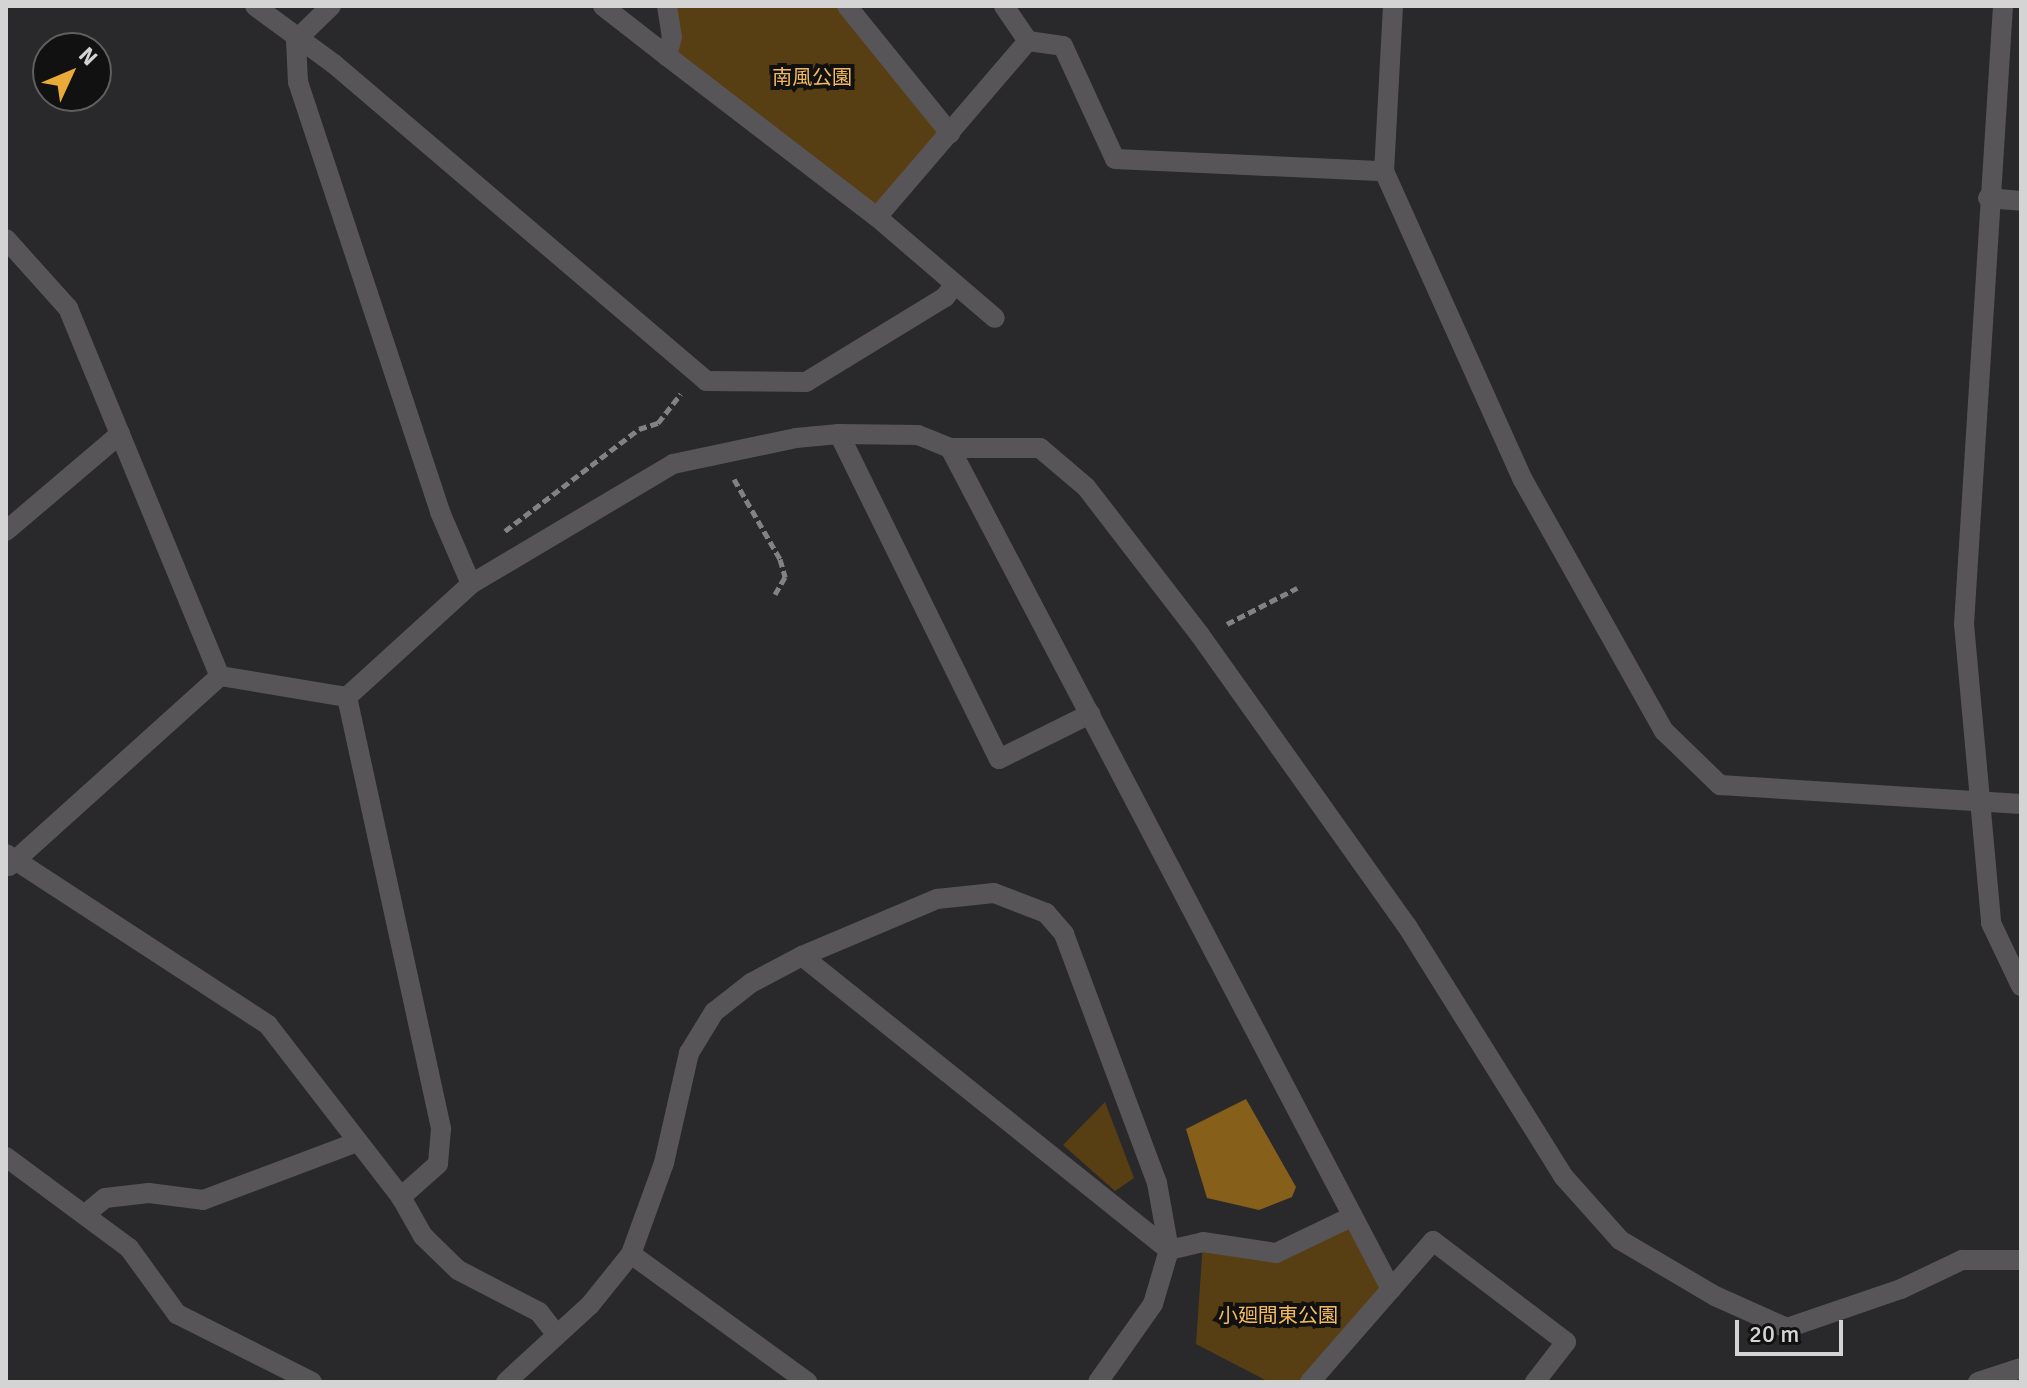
<!DOCTYPE html>
<meta charset="utf-8">
<style>
body{margin:0}
#map{position:relative;width:2027px;height:1388px;overflow:hidden;background:#29282a;font-family:Signika,"Noto Sans JP",sans-serif}
div>[style]{position:absolute}
[style*='--x']{left:calc(var(--x)*1px);top:calc(var(--y)*1px);width:calc(var(--w)*1px);rotate:calc(var(--a)*1deg)}
.green>*{inset:0;background:#583f13}
.water>*{inset:0;background:#865f1b}
.path>*{height:5px;margin-top:-2.5px;transform-origin:0;background:repeating-linear-gradient(90deg,#838283 0 8px,transparent 0 12px)}
.minor>*{height:20px;margin:-10px;padding:0 10px;transform-origin:10px;border-radius:10px;background:#575558}
.tertiary>*{height:20px;margin:-10px;padding:0 10px;transform-origin:10px;border-radius:10px;background:#575558}
span{translate:-50% -50%;white-space:nowrap;text-align:center;line-height:1.15;-webkit-text-stroke:8px #121112;paint-order:stroke}
.park-label{font-size:20px;color:#f3bb60}
.frame{position:absolute;inset:0;border:8px solid #d5d4d5;pointer-events:none}
.north{position:absolute;left:32px;top:32px;width:80px;height:80px;box-sizing:border-box;background:#121112;border:2px solid #605f60;border-radius:50%;rotate:46deg;font-size:22px;font-weight:700;line-height:32px;text-align:center;color:#d5d4d5}
.north::after{content:'';display:block;margin:auto;width:28px;height:36px;background:#eaaa39;clip-path:polygon(50% 0,100% 100%,50% 72%,0 100%)}
.scale{position:absolute;left:1735px;top:1320px;width:108px;height:36px;box-sizing:border-box;border:4px solid #d5d4d5;border-top:0;padding-left:10px;font-size:24px;line-height:28px;white-space:nowrap;color:#d5d4d5;-webkit-text-stroke:6px #121112;paint-order:stroke}
</style>
<div id="map">
<div class="green">
<i style="clip-path:polygon(667px 6px,847px 6px,950px 133px,877px 217px,667px 56px)"></i>
<i style="clip-path:polygon(1105px 1102px,1134px 1178px,1115px 1191px,1063px 1145px)"></i>
<i style="clip-path:polygon(1351px 1217px,1391px 1289px,1308px 1382px,1269px 1382px,1196px 1344px,1203px 1242px,1276px 1253px)"></i>
</div>
<div class="water">
<i style="clip-path:polygon(1246px 1099px,1296px 1187px,1292px 1197px,1259px 1210px,1207px 1198px,1186px 1129px)"></i>
</div>
<div class="path">
<i style="--x:734;--y:479;--w:92;--a:60.1"></i>
<i style="--x:780;--y:559;--w:19;--a:74"></i>
<i style="--x:785;--y:577;--w:20;--a:120"></i>
<i style="--x:505;--y:531;--w:168;--a:-37.3"></i>
<i style="--x:639;--y:429;--w:20;--a:-18"></i>
<i style="--x:658;--y:423;--w:37;--a:-52"></i>
<i style="--x:1227;--y:624;--w:79;--a:-27.2"></i>
</div>
<div class="minor">
<i style="--x:255;--y:6;--w:98;--a:36.3"></i>
<i style="--x:334;--y:64;--w:489;--a:40.4"></i>
<i style="--x:706;--y:381;--w:100;--a:0.6"></i>
<i style="--x:806;--y:382;--w:163;--a:-31.4"></i>
<i style="--x:945;--y:297;--w:16;--a:-52"></i>
<i style="--x:331;--y:6;--w:49;--a:135.8"></i>
<i style="--x:296;--y:40;--w:42;--a:87.3"></i>
<i style="--x:298;--y:82;--w:453;--a:71.7"></i>
<i style="--x:440;--y:512;--w:78;--a:66.7"></i>
<i style="--x:603;--y:6;--w:81;--a:38"></i>
<i style="--x:667;--y:6;--w:31;--a:81"></i>
<i style="--x:672;--y:37;--w:20;--a:105"></i>
<i style="--x:667;--y:56;--w:265;--a:37.5"></i>
<i style="--x:877;--y:217;--w:155;--a:40.6"></i>
<i style="--x:847;--y:6;--w:164;--a:51"></i>
<i style="--x:1004;--y:6;--w:42;--a:55.6"></i>
<i style="--x:1393;--y:6;--w:165;--a:93.1"></i>
<i style="--x:1384;--y:171;--w:339;--a:65.8"></i>
<i style="--x:1523;--y:480;--w:288;--a:60.7"></i>
<i style="--x:1664;--y:731;--w:78;--a:44"></i>
<i style="--x:1720;--y:785;--w:302;--a:3.6"></i>
<i style="--x:1988;--y:198;--w:33;--a:5"></i>
<i style="--x:877;--y:217;--w:232;--a:-49.4"></i>
<i style="--x:1028;--y:41;--w:35;--a:8"></i>
<i style="--x:1063;--y:46;--w:124;--a:65.3"></i>
<i style="--x:1115;--y:159;--w:269;--a:2.6"></i>
<i style="--x:6;--y:239;--w:93;--a:48.1"></i>
<i style="--x:68;--y:308;--w:398;--a:67.6"></i>
<i style="--x:220;--y:676;--w:129;--a:9.4"></i>
<i style="--x:839;--y:434;--w:362;--a:63.8"></i>
<i style="--x:999;--y:759;--w:102;--a:-26.3"></i>
<i style="--x:950;--y:448;--w:950;--a:62.33"></i>
<i style="--x:6;--y:531;--w:150;--a:-40.4"></i>
<i style="--x:347;--y:697;--w:168;--a:-42.3"></i>
<i style="--x:471;--y:584;--w:235;--a:-30.7"></i>
<i style="--x:673;--y:464;--w:126;--a:-11.9"></i>
<i style="--x:796;--y:438;--w:43;--a:-5.3"></i>
<i style="--x:839;--y:434;--w:79;--a:0.7"></i>
<i style="--x:918;--y:435;--w:35;--a:22"></i>
<i style="--x:950;--y:448;--w:90;--a:0"></i>
<i style="--x:1040;--y:448;--w:60;--a:40.3"></i>
<i style="--x:1086;--y:487;--w:187;--a:52.4"></i>
<i style="--x:1200;--y:635;--w:357;--a:54.6"></i>
<i style="--x:1407;--y:926;--w:295;--a:58"></i>
<i style="--x:1563;--y:1176;--w:86;--a:48.3"></i>
<i style="--x:1620;--y:1240;--w:110;--a:30.5"></i>
<i style="--x:1715;--y:1296;--w:79;--a:24"></i>
<i style="--x:1787;--y:1328;--w:120;--a:-18.9"></i>
<i style="--x:1901;--y:1289;--w:68;--a:-25.4"></i>
<i style="--x:1962;--y:1260;--w:59;--a:0"></i>
<i style="--x:347;--y:697;--w:442;--a:77.7"></i>
<i style="--x:441;--y:1129;--w:35;--a:95"></i>
<i style="--x:438;--y:1164;--w:50;--a:138.3"></i>
<i style="--x:6;--y:854;--w:313;--a:33.1"></i>
<i style="--x:268;--y:1025;--w:217;--a:52.3"></i>
<i style="--x:401;--y:1197;--w:45;--a:60.6"></i>
<i style="--x:423;--y:1236;--w:49;--a:44.2"></i>
<i style="--x:458;--y:1270;--w:91;--a:27.4"></i>
<i style="--x:539;--y:1312;--w:28;--a:52"></i>
<i style="--x:9;--y:866;--w:284;--a:-42"></i>
<i style="--x:802;--y:956;--w:470;--a:38.7"></i>
<i style="--x:1169;--y:1250;--w:35;--a:-13"></i>
<i style="--x:1203;--y:1242;--w:74;--a:8.6"></i>
<i style="--x:1276;--y:1253;--w:83;--a:-25.6"></i>
<i style="--x:6;--y:1157;--w:153;--a:36.5"></i>
<i style="--x:129;--y:1248;--w:82;--a:54"></i>
<i style="--x:177;--y:1314;--w:151;--a:26.7"></i>
<i style="--x:87;--y:1213;--w:23;--a:-40"></i>
<i style="--x:105;--y:1198;--w:44;--a:-6.5"></i>
<i style="--x:149;--y:1193;--w:54;--a:7.4"></i>
<i style="--x:203;--y:1200;--w:162;--a:-20.6"></i>
<i style="--x:631;--y:1254;--w:218;--a:36"></i>
<i style="--x:506;--y:1382;--w:114;--a:-42.5"></i>
<i style="--x:590;--y:1305;--w:65;--a:-51.2"></i>
<i style="--x:631;--y:1254;--w:97;--a:-70.1"></i>
<i style="--x:664;--y:1163;--w:113;--a:-77.2"></i>
<i style="--x:689;--y:1053;--w:48;--a:-58.6"></i>
<i style="--x:714;--y:1012;--w:47;--a:-38.1"></i>
<i style="--x:751;--y:983;--w:58;--a:-27.9"></i>
<i style="--x:802;--y:956;--w:147;--a:-22.9"></i>
<i style="--x:937;--y:899;--w:57;--a:-6"></i>
<i style="--x:994;--y:893;--w:56;--a:21"></i>
<i style="--x:1046;--y:913;--w:28;--a:49"></i>
<i style="--x:1064;--y:934;--w:266;--a:69.5"></i>
<i style="--x:1157;--y:1183;--w:68;--a:79.8"></i>
<i style="--x:1169;--y:1250;--w:56;--a:106.5"></i>
<i style="--x:1153;--y:1304;--w:95;--a:125.2"></i>
<i style="--x:1310;--y:1382;--w:187;--a:-48.9"></i>
<i style="--x:1433;--y:1241;--w:167;--a:37.2"></i>
<i style="--x:1566;--y:1342;--w:51;--a:127.8"></i>
<i style="--x:1978;--y:1382;--w:45;--a:-18"></i>
</div>
<div class="tertiary">
<i style="--x:2003;--y:6;--w:619;--a:93.61"></i>
<i style="--x:1964;--y:624;--w:300;--a:84.8"></i>
<i style="--x:1991;--y:923;--w:70;--a:64.5"></i>
</div>
<div class="park-label">
<span style="left:812px;top:77px">南風公園</span>
<span style="left:1278px;top:1315px">小廻間東公園</span>
</div>
<div class="frame"></div>
<div class="north">N</div>
<div class="scale">20 m</div>
</div>
